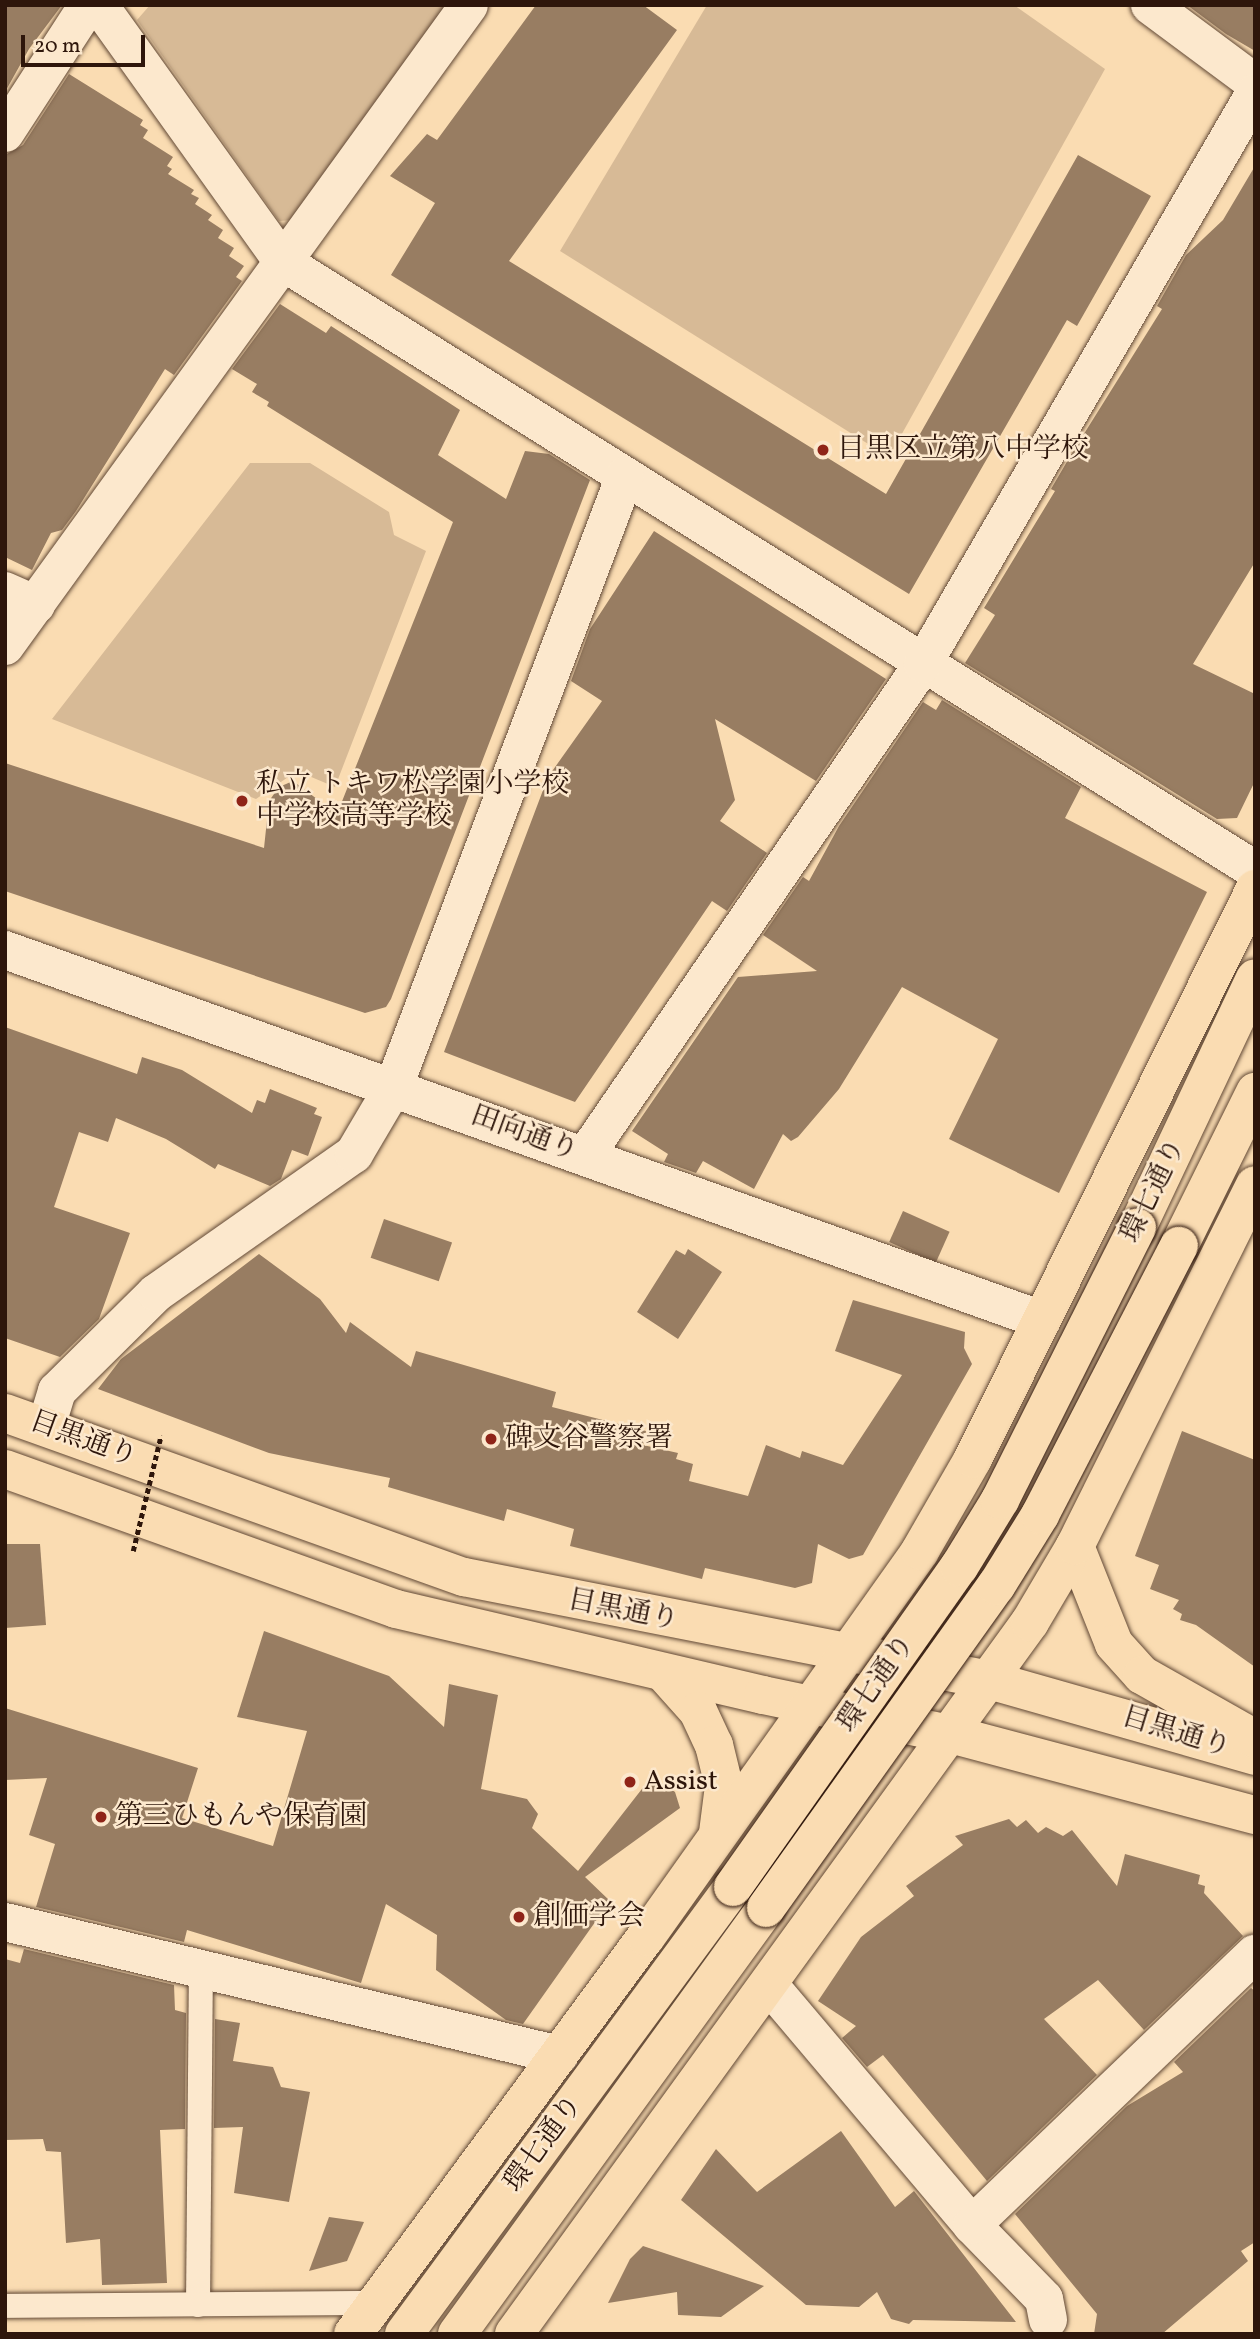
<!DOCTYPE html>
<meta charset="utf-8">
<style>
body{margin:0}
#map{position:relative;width:1260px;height:2339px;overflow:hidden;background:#fadcb2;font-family:Vollkorn,"Noto Serif JP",serif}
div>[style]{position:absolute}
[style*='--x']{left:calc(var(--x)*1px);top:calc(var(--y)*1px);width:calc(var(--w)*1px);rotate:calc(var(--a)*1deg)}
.green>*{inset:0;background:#d7ba96}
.building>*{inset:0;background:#987d62;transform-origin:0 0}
.roads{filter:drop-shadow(0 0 2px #614835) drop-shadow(0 0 2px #614835)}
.lane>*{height:24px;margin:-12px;padding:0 12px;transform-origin:12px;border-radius:12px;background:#fce8cd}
.street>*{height:38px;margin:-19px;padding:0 19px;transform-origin:19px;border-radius:19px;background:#fce8cd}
.secondary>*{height:38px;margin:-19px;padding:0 19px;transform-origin:19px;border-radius:19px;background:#fce8cd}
.primary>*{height:38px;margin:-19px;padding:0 19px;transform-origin:19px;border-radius:19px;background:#fadcb2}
.path-bridge>*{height:4.5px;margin-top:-2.25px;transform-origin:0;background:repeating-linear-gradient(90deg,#2e160b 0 5px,transparent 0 8.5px)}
.bridges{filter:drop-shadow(0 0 2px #2e160b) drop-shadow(0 0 2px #2e160b)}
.primary-bridge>*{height:38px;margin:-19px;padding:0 19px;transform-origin:19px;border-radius:19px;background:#fadcb2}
.dots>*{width:19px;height:19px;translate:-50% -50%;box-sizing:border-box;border:4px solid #fce8cd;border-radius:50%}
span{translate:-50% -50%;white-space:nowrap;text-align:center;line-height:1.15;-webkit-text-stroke:5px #fce8cd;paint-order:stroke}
.poi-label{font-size:28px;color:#2e160b}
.left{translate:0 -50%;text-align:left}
.street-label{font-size:28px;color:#2e160b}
.frame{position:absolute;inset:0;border:7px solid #2e160b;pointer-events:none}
.scale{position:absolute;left:21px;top:35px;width:124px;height:32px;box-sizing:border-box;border:4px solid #2e160b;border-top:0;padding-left:9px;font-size:21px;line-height:24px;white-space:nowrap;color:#2e160b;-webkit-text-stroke:5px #fce8cd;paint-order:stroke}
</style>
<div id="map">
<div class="green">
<i style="clip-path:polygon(150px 5px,447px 5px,293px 220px,279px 221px,137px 20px)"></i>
<i style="clip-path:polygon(707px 5px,1014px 5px,1105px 69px,889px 457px,560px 251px)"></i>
<i style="clip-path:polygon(250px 463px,310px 463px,389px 512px,394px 535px,426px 551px,335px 787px,297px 771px,256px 799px,52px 719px)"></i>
</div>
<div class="building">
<i style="clip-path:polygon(5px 5px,62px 5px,29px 49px,5px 92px)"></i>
<i style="clip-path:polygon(536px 5px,643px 5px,677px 30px,509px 261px,886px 494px,1078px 155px,1151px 196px,1077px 326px,1067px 320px,909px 594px,391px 275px,435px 203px,390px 176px,427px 134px,437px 140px)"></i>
<i style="clip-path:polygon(1187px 5px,1255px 5px,1255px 51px,1226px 34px)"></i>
<i style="clip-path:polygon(69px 74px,143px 120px,140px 125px,148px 130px,143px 138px,173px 157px,167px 166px,172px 169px,168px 174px,194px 190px,191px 194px,199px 198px,195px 204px,212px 215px,208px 220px,223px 230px,218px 238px,234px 248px,229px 256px,244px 266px,236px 277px,242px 281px,174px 375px,165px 369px,76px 511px,62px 530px,51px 533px,32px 570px,5px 557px,5px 155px,23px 145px)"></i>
<i style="clip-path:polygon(1255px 166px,1255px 562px,1193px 664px,1255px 694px,1255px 781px,1237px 818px,1217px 819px,965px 663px,995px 615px,984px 608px,1055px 491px,1051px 489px,1072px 453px,1162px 309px,1157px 306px,1186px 255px,1223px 220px)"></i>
<i style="clip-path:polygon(280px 304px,326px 333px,331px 326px,460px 410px,438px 455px,506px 499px,525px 451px,549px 454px,590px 480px,391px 999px,386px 1007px,365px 1013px,5px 891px,5px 763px,264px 848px,269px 801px,279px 787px,293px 781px,337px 814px,453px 522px,267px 406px,269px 402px,252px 392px,257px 384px,232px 369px)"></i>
<i style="clip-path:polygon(654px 531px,886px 679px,816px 781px,715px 719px,735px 800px,720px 821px,767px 853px,727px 911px,712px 901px,575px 1102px,444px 1052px,548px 777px,602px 701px,571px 681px,590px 629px)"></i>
<i style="clip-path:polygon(942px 700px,1081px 787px,1065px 818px,1207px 892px,1059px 1193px,949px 1139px,998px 1039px,902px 987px,839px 1089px,798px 1137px,791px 1141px,783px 1134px,754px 1189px,703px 1161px,696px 1173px,664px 1162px,668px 1154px,632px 1131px,738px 977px,817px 971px,763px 935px,803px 877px,809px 881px,839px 826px,923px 702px,936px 710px)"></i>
<i style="clip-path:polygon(5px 1027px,137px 1074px,142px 1057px,182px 1070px,252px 1113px,257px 1100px,265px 1103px,270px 1089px,317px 1108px,314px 1114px,322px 1117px,308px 1156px,292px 1150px,281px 1179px,270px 1186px,218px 1164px,215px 1169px,166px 1139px,116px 1118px,108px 1142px,79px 1132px,54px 1207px,130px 1233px,99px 1319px,60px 1357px,5px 1338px)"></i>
<i style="left:903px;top:1211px;width:51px;height:34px;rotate:24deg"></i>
<i style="left:384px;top:1219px;width:72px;height:41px;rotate:19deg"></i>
<i style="clip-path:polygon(688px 1249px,722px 1272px,678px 1339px,637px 1312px,676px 1250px,685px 1255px)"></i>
<i style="clip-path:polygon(259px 1254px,320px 1299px,346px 1333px,350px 1322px,411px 1367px,416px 1351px,556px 1392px,552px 1407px,646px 1431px,643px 1445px,678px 1453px,676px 1459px,693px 1464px,689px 1481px,748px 1496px,766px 1445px,800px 1458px,802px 1451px,843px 1465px,902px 1375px,835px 1351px,853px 1300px,965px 1332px,964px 1348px,972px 1364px,863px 1555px,849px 1559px,818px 1544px,812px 1583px,795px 1588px,705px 1568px,702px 1579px,570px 1546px,574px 1529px,507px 1509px,504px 1521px,388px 1487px,390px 1478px,269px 1453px,98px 1389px,121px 1359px)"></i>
<i style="clip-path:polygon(1182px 1431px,1255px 1460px,1255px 1667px,1196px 1625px,1180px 1620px,1182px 1614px,1173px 1609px,1179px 1600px,1150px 1589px,1159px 1565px,1135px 1556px)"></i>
<i style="clip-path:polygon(5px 1544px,40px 1544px,46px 1625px,5px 1628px)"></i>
<i style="clip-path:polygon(264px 1631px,389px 1676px,444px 1727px,449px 1684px,498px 1695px,481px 1789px,527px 1799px,538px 1814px,532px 1828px,578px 1871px,652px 1776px,675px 1792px,680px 1808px,585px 1877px,610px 1901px,523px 2024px,506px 2020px,436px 1970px,437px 1935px,386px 1904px,361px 1983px,187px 1930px,184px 1942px,36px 1907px,55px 1844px,29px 1835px,47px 1778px,5px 1780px,5px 1708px,198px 1768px,182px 1818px,273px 1846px,307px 1731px,237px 1717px)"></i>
<i style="clip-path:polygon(1009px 1819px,1017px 1827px,1026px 1820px,1038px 1833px,1046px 1827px,1063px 1836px,1072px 1830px,1117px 1886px,1125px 1854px,1200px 1875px,1198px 1884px,1205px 1886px,1204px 1893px,1243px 1936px,1144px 2030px,1098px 1980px,1044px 2019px,1097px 2075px,987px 2181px,883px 2055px,867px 2067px,842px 2038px,856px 2026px,818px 2001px,861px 1937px,914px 1896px,906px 1886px,963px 1845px,955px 1836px)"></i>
<i style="clip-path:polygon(24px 1949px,174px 1985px,175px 2010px,186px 2013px,185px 2129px,160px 2130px,167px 2283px,102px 2285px,100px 2239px,66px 2243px,61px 2152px,46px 2151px,43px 2139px,5px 2140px,5px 1959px,20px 1963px)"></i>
<i style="clip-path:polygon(1251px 1988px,1255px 1991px,1255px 2242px,1241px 2251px,1248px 2261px,1162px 2334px,1094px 2334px,1097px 2314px,1015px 2214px,1127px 2106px,1183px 2072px,1174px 2062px)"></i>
<i style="clip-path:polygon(215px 2019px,240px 2023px,233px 2061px,273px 2067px,281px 2087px,310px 2092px,289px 2202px,234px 2193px,243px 2127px,214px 2128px)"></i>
<i style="clip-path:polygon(841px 2131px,895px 2207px,914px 2191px,1016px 2322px,913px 2320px,909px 2324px,891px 2319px,877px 2292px,859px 2307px,806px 2305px,681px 2200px,716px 2149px,757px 2192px)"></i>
<i style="clip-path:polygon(329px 2217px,364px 2222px,347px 2261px,309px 2271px)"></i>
<i style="clip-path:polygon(643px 2246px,676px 2257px,764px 2286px,721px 2317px,678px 2315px,677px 2292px,608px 2303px,630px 2259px)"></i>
</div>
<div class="roads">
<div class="lane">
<i style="--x:198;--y:2305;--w:336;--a:-89.5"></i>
<i style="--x:5;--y:2306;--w:371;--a:-0.5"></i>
</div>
<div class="street">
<i style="--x:99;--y:5;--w:316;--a:54.4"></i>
<i style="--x:283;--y:262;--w:1146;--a:32.03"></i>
<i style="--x:1150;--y:5;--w:131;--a:36.6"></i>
<i style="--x:5;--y:133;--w:153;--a:-57"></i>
<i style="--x:5;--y:591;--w:34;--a:24"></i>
<i style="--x:5;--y:646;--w:791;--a:-54.1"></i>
<i style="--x:585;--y:1156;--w:597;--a:-55.51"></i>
<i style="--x:923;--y:664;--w:661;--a:-59.82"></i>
<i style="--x:46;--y:1427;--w:38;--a:-73"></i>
<i style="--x:57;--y:1391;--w:139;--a:-44.7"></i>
<i style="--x:156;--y:1293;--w:242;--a:-35.1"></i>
<i style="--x:354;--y:1154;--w:79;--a:-59.5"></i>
<i style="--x:394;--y:1086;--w:652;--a:-69.26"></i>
<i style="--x:5;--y:1922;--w:570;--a:13.5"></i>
<i style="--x:770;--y:1986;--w:313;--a:49.8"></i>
<i style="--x:972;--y:2225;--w:103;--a:45.8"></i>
<i style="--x:1044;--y:2299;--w:21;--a:79"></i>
<i style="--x:972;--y:2225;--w:392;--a:-43.8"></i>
</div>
<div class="secondary">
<i style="--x:5;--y:950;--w:1101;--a:19.64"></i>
</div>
<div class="primary">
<i style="--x:1137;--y:1228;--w:276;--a:-64.7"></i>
<i style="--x:1179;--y:1246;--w:172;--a:-63.7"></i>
<i style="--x:5;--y:1413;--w:487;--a:19.7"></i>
<i style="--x:464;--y:1577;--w:535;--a:11.1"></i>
<i style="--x:989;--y:1680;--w:277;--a:15.9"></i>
<i style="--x:5;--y:1469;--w:415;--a:19.7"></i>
<i style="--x:396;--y:1609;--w:377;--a:13.2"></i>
<i style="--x:763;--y:1695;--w:191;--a:11.8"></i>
<i style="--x:950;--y:1734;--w:316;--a:14.9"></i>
<i style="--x:1075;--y:1546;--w:105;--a:68.3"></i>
<i style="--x:1114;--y:1644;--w:42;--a:47.9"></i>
<i style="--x:1142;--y:1675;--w:130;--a:29.5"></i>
<i style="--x:664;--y:1673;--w:51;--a:48.2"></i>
<i style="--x:698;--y:1711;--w:38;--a:65"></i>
<i style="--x:714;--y:1745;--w:42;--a:76.3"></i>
<i style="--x:724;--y:1786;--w:47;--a:97.3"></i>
<i style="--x:353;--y:2334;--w:493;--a:-53.6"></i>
<i style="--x:646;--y:1937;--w:473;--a:-54.6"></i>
<i style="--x:920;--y:1551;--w:106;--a:-60.1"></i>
<i style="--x:973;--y:1459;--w:636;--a:-63.68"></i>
<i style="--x:404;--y:2334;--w:555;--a:-53.65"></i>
<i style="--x:457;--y:2334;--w:526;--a:-54.04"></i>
<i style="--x:514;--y:2334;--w:879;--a:-54.07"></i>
<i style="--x:1030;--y:1622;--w:88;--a:-59.4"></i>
<i style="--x:1075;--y:1546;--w:403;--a:-63.5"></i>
</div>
</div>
<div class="path-bridge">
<i style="--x:133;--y:1551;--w:119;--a:-76.4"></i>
</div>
<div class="bridges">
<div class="primary-bridge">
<i style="--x:733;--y:1887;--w:392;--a:-54.8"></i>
<i style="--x:959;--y:1567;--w:79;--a:-58.5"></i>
<i style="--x:1000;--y:1500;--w:305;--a:-63.3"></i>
<i style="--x:766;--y:1908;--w:396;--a:-54.5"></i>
<i style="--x:996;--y:1586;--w:84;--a:-58.2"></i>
<i style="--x:1040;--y:1515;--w:303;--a:-62.7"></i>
</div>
</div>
<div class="dots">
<i style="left:823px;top:450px;background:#8f2418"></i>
<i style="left:242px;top:801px;background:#8f2418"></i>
<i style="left:491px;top:1439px;background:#8f2418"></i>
<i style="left:630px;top:1782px;background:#8f2418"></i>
<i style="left:101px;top:1817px;background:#8f2418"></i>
<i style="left:519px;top:1917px;background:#8f2418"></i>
</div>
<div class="poi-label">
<span class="left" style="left:837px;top:450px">目黒区立第八中学校</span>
<span class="left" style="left:256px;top:801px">私立 トキワ松学園小学校<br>中学校高等学校</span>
<span class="left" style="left:505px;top:1439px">碑文谷警察署</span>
<span class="left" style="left:644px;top:1782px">Assist</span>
<span class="left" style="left:115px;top:1817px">第三ひもんや保育園</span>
<span class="left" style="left:533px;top:1917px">創価学会</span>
</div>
<div class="street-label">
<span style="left:524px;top:1134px;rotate:20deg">田向通り</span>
<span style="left:1154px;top:1191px;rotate:-64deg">環七通り</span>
<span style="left:83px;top:1440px;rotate:20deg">目黒通り</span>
<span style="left:623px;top:1611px;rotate:11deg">目黒通り</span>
<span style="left:877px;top:1684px;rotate:-55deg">環七通り</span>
<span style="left:1176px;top:1733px;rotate:17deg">目黒通り</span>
<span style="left:544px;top:2144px;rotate:-54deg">環七通り</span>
</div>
<div class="frame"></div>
<div class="scale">20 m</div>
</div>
